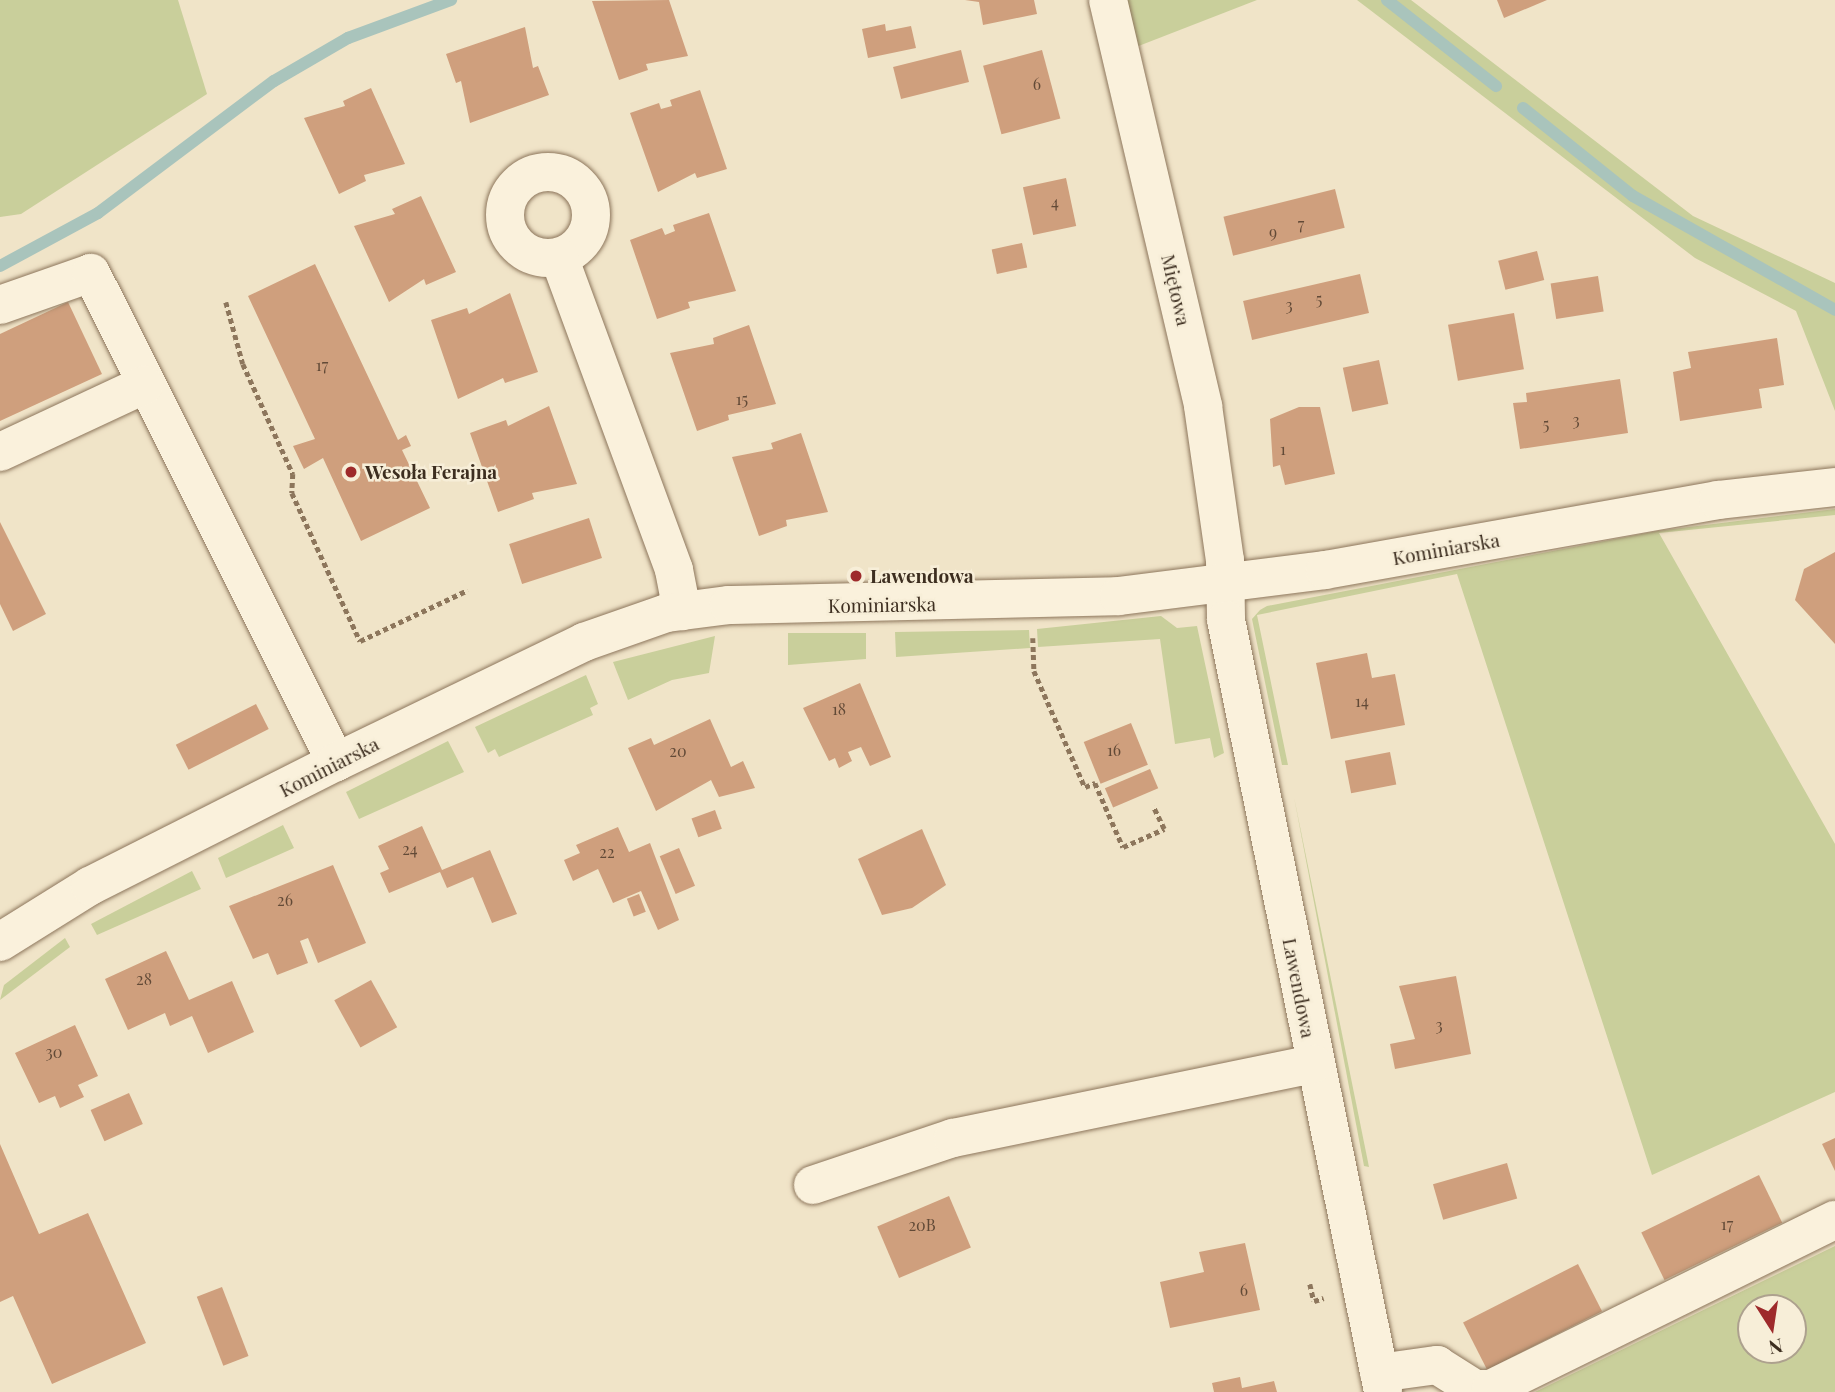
<!DOCTYPE html>
<meta charset="utf-8">
<style>
body{margin:0}
#map{position:relative;width:1835px;height:1392px;overflow:hidden;background:#f0e4c8;font-family:"Playfair Display",serif}
div>[style]{position:absolute}
[style*='--x']{left:calc(var(--x)*1px);top:calc(var(--y)*1px);width:calc(var(--w)*1px);rotate:calc(var(--a)*1deg)}
.green>*{inset:0;background:#c9cf9b}
.stream>*{height:12px;margin:-6px;padding:0 6px;transform-origin:6px;border-radius:6px;background:#a9c4bc}
.building>*{inset:0;background:#cf9f7d;transform-origin:0 0}
.path>*{height:4.5px;margin-top:-2.25px;transform-origin:0;background:repeating-linear-gradient(90deg,#8d765c 0 5px,transparent 0 8.5px)}
.roads{filter:drop-shadow(0 0 2px #8d765c) drop-shadow(0 0 2px #8d765c)}
.minor>*{height:38px;margin:-19px;padding:0 19px;transform-origin:19px;border-radius:19px;background:#faf1dc}
.minor>.ring{margin:-19px;padding:0;box-sizing:content-box;background:none;border:38px solid #faf1dc;border-radius:50%}
.dots>*{width:19px;height:19px;translate:-50% -50%;box-sizing:border-box;border:4px solid #f7eed8;border-radius:50%}
span{translate:-50% -50%;white-space:nowrap;text-align:center;line-height:1.15;-webkit-text-stroke:5px #f7eed8;paint-order:stroke}
.number-label{font-size:16px;color:#624a37}
.number-label span{-webkit-text-stroke-width:0}
.street-label{font-size:19px;color:#3d2e20}
.poi-label{font-size:19px;color:#3d2e20;font-weight:700}
.left{translate:0 -50%;text-align:left}
.north{position:absolute;left:1737px;top:1294px;width:70px;height:70px;box-sizing:border-box;background:#f7eed8;border:2px solid #ada18e;border-radius:50%;rotate:168deg;font-size:19px;font-weight:700;line-height:28px;text-align:center;color:#3d2e20}
.north::after{content:'';display:block;margin:auto;width:24px;height:32px;background:#9e2a2b;clip-path:polygon(50% 0,100% 100%,50% 72%,0 100%)}
</style>
<div id="map">
<div class="green">
<i style="clip-path:polygon(0 0,178px 0,207px 94px,21px 214px,0 217px)"></i>
<i style="clip-path:polygon(1127px 0,1257px 0,1136px 47px)"></i>
<i style="clip-path:polygon(1357px 0,1411px 0,1693px 216px,1835px 283px,1835px 411px,1796px 311px,1695px 258px)"></i>
<i style="clip-path:polygon(1835px 509px,1835px 515px,1659px 533px,1835px 844px,1835px 1092px,1652px 1175px,1457px 574px,1257px 615px,1288px 765px,1282px 765px,1252px 619px,1260px 610px,1267px 606px,1657px 531px)"></i>
<i style="clip-path:polygon(1161px 616px,1177px 628px,1197px 626px,1224px 753px,1214px 758px,1210px 738px,1175px 744px,1160px 639px,1038px 647px,1037px 629px)"></i>
<i style="clip-path:polygon(1029px 630px,1030px 648px,896px 657px,895px 632px)"></i>
<i style="clip-path:polygon(788px 633px,866px 633px,866px 659px,788px 665px)"></i>
<i style="clip-path:polygon(715px 636px,709px 673px,672px 680px,628px 700px,613px 662px)"></i>
<i style="clip-path:polygon(586px 675px,598px 704px,590px 708px,593px 715px,499px 757px,495px 749px,488px 753px,475px 727px)"></i>
<i style="clip-path:polygon(448px 741px,464px 772px,359px 819px,346px 792px)"></i>
<i style="clip-path:polygon(1294px 797px,1369px 1167px,1364px 1166px)"></i>
<i style="clip-path:polygon(283px 825px,294px 848px,226px 878px,218px 858px)"></i>
<i style="clip-path:polygon(192px 871px,201px 889px,97px 935px,91px 924px)"></i>
<i style="clip-path:polygon(65px 938px,70px 947px,0 1000px,4px 985px)"></i>
<i style="clip-path:polygon(evenodd,1835px 1246px,1835px 1392px,1535px 1392px,1835px 1246px,1793px 1308px,1793px 1350px,1751px 1350px,1751px 1308px,1793px 1308px)"></i>
</div>
<div class="stream">
<i style="--x:1387;--y:0;--w:139;--a:38.3"></i>
<i style="--x:1523;--y:108;--w:141;--a:38.7"></i>
<i style="--x:1633;--y:196;--w:232;--a:29.4"></i>
<i style="--x:0;--y:266;--w:111;--a:-28.4"></i>
<i style="--x:98;--y:213;--w:220;--a:-36.9"></i>
<i style="--x:274;--y:81;--w:86;--a:-30.2"></i>
<i style="--x:348;--y:38;--w:110;--a:-20.3"></i>
</div>
<div class="building">
<i style="clip-path:polygon(669px 0,688px 56px,646px 64px,648px 70px,619px 80px,592px 1px)"></i>
<i style="clip-path:polygon(965px 0,1034px 0,1037px 14px,983px 25px,979px 2px)"></i>
<i style="clip-path:polygon(1497px 0,1547px 0,1504px 18px)"></i>
<i style="clip-path:polygon(885px 24px,886px 31px,911px 26px,916px 48px,868px 58px,862px 29px)"></i>
<i style="clip-path:polygon(525px 27px,533px 68px,538px 66px,549px 95px,470px 123px,461px 81px,456px 83px,446px 54px)"></i>
<i style="left:961px;top:50px;width:33px;height:70px;rotate:76deg"></i>
<i style="left:1042px;top:50px;width:71px;height:61px;rotate:75deg"></i>
<i style="clip-path:polygon(371px 88px,405px 164px,364px 175px,366px 181px,339px 194px,304px 118px,345px 106px,343px 101px)"></i>
<i style="clip-path:polygon(700px 90px,727px 169px,697px 178px,695px 173px,658px 192px,630px 113px,659px 103px,661px 109px,672px 106px,670px 100px)"></i>
<i style="left:1066px;top:178px;width:49px;height:44px;rotate:78deg"></i>
<i style="left:1335px;top:189px;width:40px;height:115px;rotate:76deg"></i>
<i style="clip-path:polygon(421px 196px,456px 272px,426px 285px,424px 279px,389px 302px,354px 226px,395px 214px,392px 209px)"></i>
<i style="clip-path:polygon(709px 213px,736px 291px,688px 302px,690px 308px,657px 319px,630px 240px,662px 228px,665px 235px,675px 231px,673px 225px)"></i>
<i style="left:1022px;top:243px;width:25px;height:31px;rotate:78deg"></i>
<i style="left:1537px;top:251px;width:30px;height:40px;rotate:76deg"></i>
<i style="clip-path:polygon(315px 264px,398px 440px,406px 435px,411px 446px,402px 450px,430px 508px,361px 541px,323px 458px,304px 469px,301px 463px,293px 446px,315px 439px,248px 296px)"></i>
<i style="left:1360px;top:274px;width:40px;height:120px;rotate:77deg"></i>
<i style="left:1598px;top:276px;width:36px;height:48px;rotate:81deg"></i>
<i style="clip-path:polygon(510px 293px,538px 372px,505px 383px,503px 378px,458px 399px,431px 320px,467px 308px,469px 314px)"></i>
<i style="clip-path:polygon(68px 302px,102px 374px,0 421px,0 334px)"></i>
<i style="left:1514px;top:313px;width:57px;height:67px;rotate:80deg"></i>
<i style="clip-path:polygon(749px 325px,776px 404px,728px 415px,729px 420px,697px 431px,670px 353px,714px 344px,713px 338px)"></i>
<i style="clip-path:polygon(1777px 338px,1784px 385px,1759px 389px,1762px 408px,1680px 421px,1673px 372px,1691px 368px,1688px 352px)"></i>
<i style="left:1379px;top:360px;width:45px;height:37px;rotate:78deg"></i>
<i style="clip-path:polygon(1620px 379px,1628px 433px,1520px 449px,1513px 403px,1527px 402px,1526px 393px)"></i>
<i style="clip-path:polygon(549px 406px,577px 484px,532px 493px,534px 499px,498px 512px,470px 433px,506px 420px,508px 426px)"></i>
<i style="clip-path:polygon(1299px 407px,1320px 407px,1335px 474px,1285px 485px,1280px 465px,1273px 467px,1270px 419px)"></i>
<i style="clip-path:polygon(801px 433px,828px 512px,786px 520px,787px 526px,759px 536px,732px 457px,773px 449px,771px 443px)"></i>
<i style="left:589px;top:518px;width:42px;height:84px;rotate:72deg"></i>
<i style="clip-path:polygon(0 522px,46px 614px,13px 631px,0 604px)"></i>
<i style="clip-path:polygon(1835px 552px,1835px 644px,1795px 600px,1804px 569px)"></i>
<i style="clip-path:polygon(1367px 653px,1372px 678px,1395px 674px,1405px 725px,1331px 739px,1316px 663px)"></i>
<i style="clip-path:polygon(860px 683px,891px 757px,870px 766px,861px 747px,848px 752px,852px 761px,839px 768px,835px 758px,829px 761px,803px 708px)"></i>
<i style="left:256px;top:704px;width:28px;height:90px;rotate:63deg"></i>
<i style="clip-path:polygon(710px 719px,731px 767px,743px 761px,755px 788px,719px 797px,711px 780px,656px 811px,628px 748px,651px 738px,654px 745px)"></i>
<i style="left:1131px;top:723px;width:45px;height:51px;rotate:68deg"></i>
<i style="left:1390px;top:752px;width:33px;height:46px;rotate:79deg"></i>
<i style="left:1150px;top:769px;width:21px;height:49px;rotate:67deg"></i>
<i style="left:715px;top:810px;width:20px;height:25px;rotate:70deg"></i>
<i style="clip-path:polygon(422px 826px,442px 870px,490px 850px,517px 914px,492px 923px,473px 877px,447px 888px,440px 872px,389px 893px,380px 873px,389px 869px,378px 846px)"></i>
<i style="clip-path:polygon(618px 827px,629px 852px,650px 843px,679px 920px,658px 930px,641px 891px,613px 903px,598px 869px,573px 881px,564px 860px,580px 853px,576px 845px)"></i>
<i style="clip-path:polygon(922px 829px,946px 885px,912px 908px,882px 915px,858px 859px)"></i>
<i style="left:679px;top:848px;width:41px;height:21px;rotate:67deg"></i>
<i style="clip-path:polygon(333px 865px,366px 943px,318px 963px,308px 938px,300px 941px,308px 963px,277px 975px,268px 953px,253px 959px,229px 906px)"></i>
<i style="left:639px;top:894px;width:19px;height:13px;rotate:69deg"></i>
<i style="clip-path:polygon(166px 951px,189px 1000px,232px 981px,254px 1032px,208px 1053px,192px 1016px,170px 1026px,165px 1013px,128px 1030px,105px 979px)"></i>
<i style="clip-path:polygon(1456px 976px,1471px 1054px,1395px 1069px,1390px 1044px,1415px 1039px,1399px 986px)"></i>
<i style="left:371px;top:980px;width:54px;height:42px;rotate:61deg"></i>
<i style="clip-path:polygon(75px 1025px,98px 1076px,78px 1085px,84px 1097px,60px 1108px,55px 1096px,39px 1103px,15px 1053px)"></i>
<i style="left:129px;top:1093px;width:34px;height:42px;rotate:66deg"></i>
<i style="clip-path:polygon(1835px 1138px,1835px 1171px,1822px 1144px)"></i>
<i style="clip-path:polygon(0 1144px,39px 1234px,88px 1213px,146px 1343px,52px 1384px,13px 1296px,0 1302px)"></i>
<i style="left:1507px;top:1163px;width:37px;height:77px;rotate:74deg"></i>
<i style="left:1759px;top:1175px;width:53px;height:131px;rotate:64deg"></i>
<i style="left:949px;top:1196px;width:56px;height:78px;rotate:67deg"></i>
<i style="clip-path:polygon(1245px 1243px,1260px 1310px,1170px 1328px,1160px 1282px,1204px 1272px,1199px 1252px)"></i>
<i style="left:1578px;top:1264px;width:53px;height:129px;rotate:63deg"></i>
<i style="left:222px;top:1287px;width:74px;height:27px;rotate:69deg"></i>
<i style="clip-path:polygon(1240px 1377px,1242px 1388px,1274px 1381px,1277px 1392px,1214px 1392px,1212px 1383px)"></i>
</div>
<div class="path">
<i style="--x:226;--y:302;--w:64;--a:74.7"></i>
<i style="--x:243;--y:364;--w:121;--a:65.6"></i>
<i style="--x:293;--y:474;--w:19;--a:93"></i>
<i style="--x:292;--y:493;--w:163;--a:65.3"></i>
<i style="--x:360;--y:641;--w:119;--a:-25.3"></i>
<i style="--x:1033;--y:638;--w:33;--a:88"></i>
<i style="--x:1034;--y:671;--w:127;--a:66.3"></i>
<i style="--x:1085;--y:787;--w:11;--a:-22"></i>
<i style="--x:1095;--y:783;--w:70;--a:66.4"></i>
<i style="--x:1123;--y:847;--w:45;--a:-23.7"></i>
<i style="--x:1164;--y:829;--w:25;--a:-116"></i>
<i style="--x:1310;--y:1284;--w:17;--a:77"></i>
<i style="--x:1314;--y:1301;--w:10;--a:-17"></i>
</div>
<div class="roads">
<div class="minor">
<i style="--x:1108;--y:0;--w:417;--a:76.8"></i>
<i style="--x:1203;--y:406;--w:156;--a:81.9"></i>
<i style="--x:1225;--y:560;--w:60;--a:89"></i>
<i style="--x:1226;--y:620;--w:788;--a:78.5"></i>
<i class="ring" style="left:505px;top:172px;width:48px;height:48px"></i>
<i style="--x:559;--y:257;--w:333;--a:69.8"></i>
<i style="--x:674;--y:570;--w:42;--a:79"></i>
<i style="--x:0;--y:305;--w:96;--a:-19.4"></i>
<i style="--x:91;--y:273;--w:547;--a:63.39"></i>
<i style="--x:0;--y:452;--w:159;--a:-25"></i>
<i style="--x:0;--y:942;--w:106;--a:-31.9"></i>
<i style="--x:90;--y:886;--w:275;--a:-26.8"></i>
<i style="--x:336;--y:762;--w:276;--a:-25.8"></i>
<i style="--x:584;--y:642;--w:88;--a:-19.3"></i>
<i style="--x:667;--y:613;--w:63;--a:-7.4"></i>
<i style="--x:729;--y:605;--w:390;--a:-1.3"></i>
<i style="--x:1119;--y:596;--w:208;--a:-7.2"></i>
<i style="--x:1325;--y:570;--w:399;--a:-10.1"></i>
<i style="--x:1718;--y:500;--w:118;--a:-6.3"></i>
<i style="--x:813;--y:1185;--w:148;--a:-18.6"></i>
<i style="--x:953;--y:1138;--w:368;--a:-11.6"></i>
<i style="--x:1379;--y:1373;--w:59;--a:-7.9"></i>
<i style="--x:1437;--y:1365;--w:45;--a:32.3"></i>
<i style="--x:1475;--y:1389;--w:16;--a:0"></i>
<i style="--x:1491;--y:1389;--w:383;--a:-26.2"></i>
</div>
</div>
<div class="dots">
<i style="left:351px;top:472px;background:#9e2a2b"></i>
<i style="left:856px;top:576px;background:#9e2a2b"></i>
</div>
<div class="number-label">
<span style="left:1037px;top:84px">6</span>
<span style="left:1055px;top:202px">4</span>
<span style="left:1301px;top:224px">7</span>
<span style="left:1273px;top:232px">9</span>
<span style="left:1319px;top:299px">5</span>
<span style="left:1289px;top:305px">3</span>
<span style="left:322px;top:365px">17</span>
<span style="left:742px;top:399px">15</span>
<span style="left:1576px;top:420px">3</span>
<span style="left:1546px;top:424px">5</span>
<span style="left:1283px;top:449px">1</span>
<span style="left:1362px;top:701px">14</span>
<span style="left:839px;top:709px">18</span>
<span style="left:1114px;top:750px">16</span>
<span style="left:678px;top:751px">20</span>
<span style="left:410px;top:849px">24</span>
<span style="left:607px;top:852px">22</span>
<span style="left:285px;top:900px">26</span>
<span style="left:144px;top:979px">28</span>
<span style="left:1439px;top:1025px">3</span>
<span style="left:54px;top:1052px">30</span>
<span style="left:1727px;top:1224px">17</span>
<span style="left:922px;top:1225px">20B</span>
<span style="left:1244px;top:1290px">6</span>
</div>
<div class="street-label">
<span style="left:1176px;top:290px;rotate:77deg">Miętowa</span>
<span style="left:1446px;top:549px;rotate:-10deg">Kominiarska</span>
<span style="left:882px;top:605px;rotate:-1deg">Kominiarska</span>
<span style="left:329px;top:767px;rotate:-27deg">Kominiarska</span>
<span style="left:1299px;top:988px;rotate:79deg">Lawendowa</span>
</div>
<div class="poi-label">
<span class="left" style="left:365px;top:472px">Wesoła Ferajna</span>
<span class="left" style="left:870px;top:576px">Lawendowa</span>
</div>
<div class="north">N</div>
</div>
